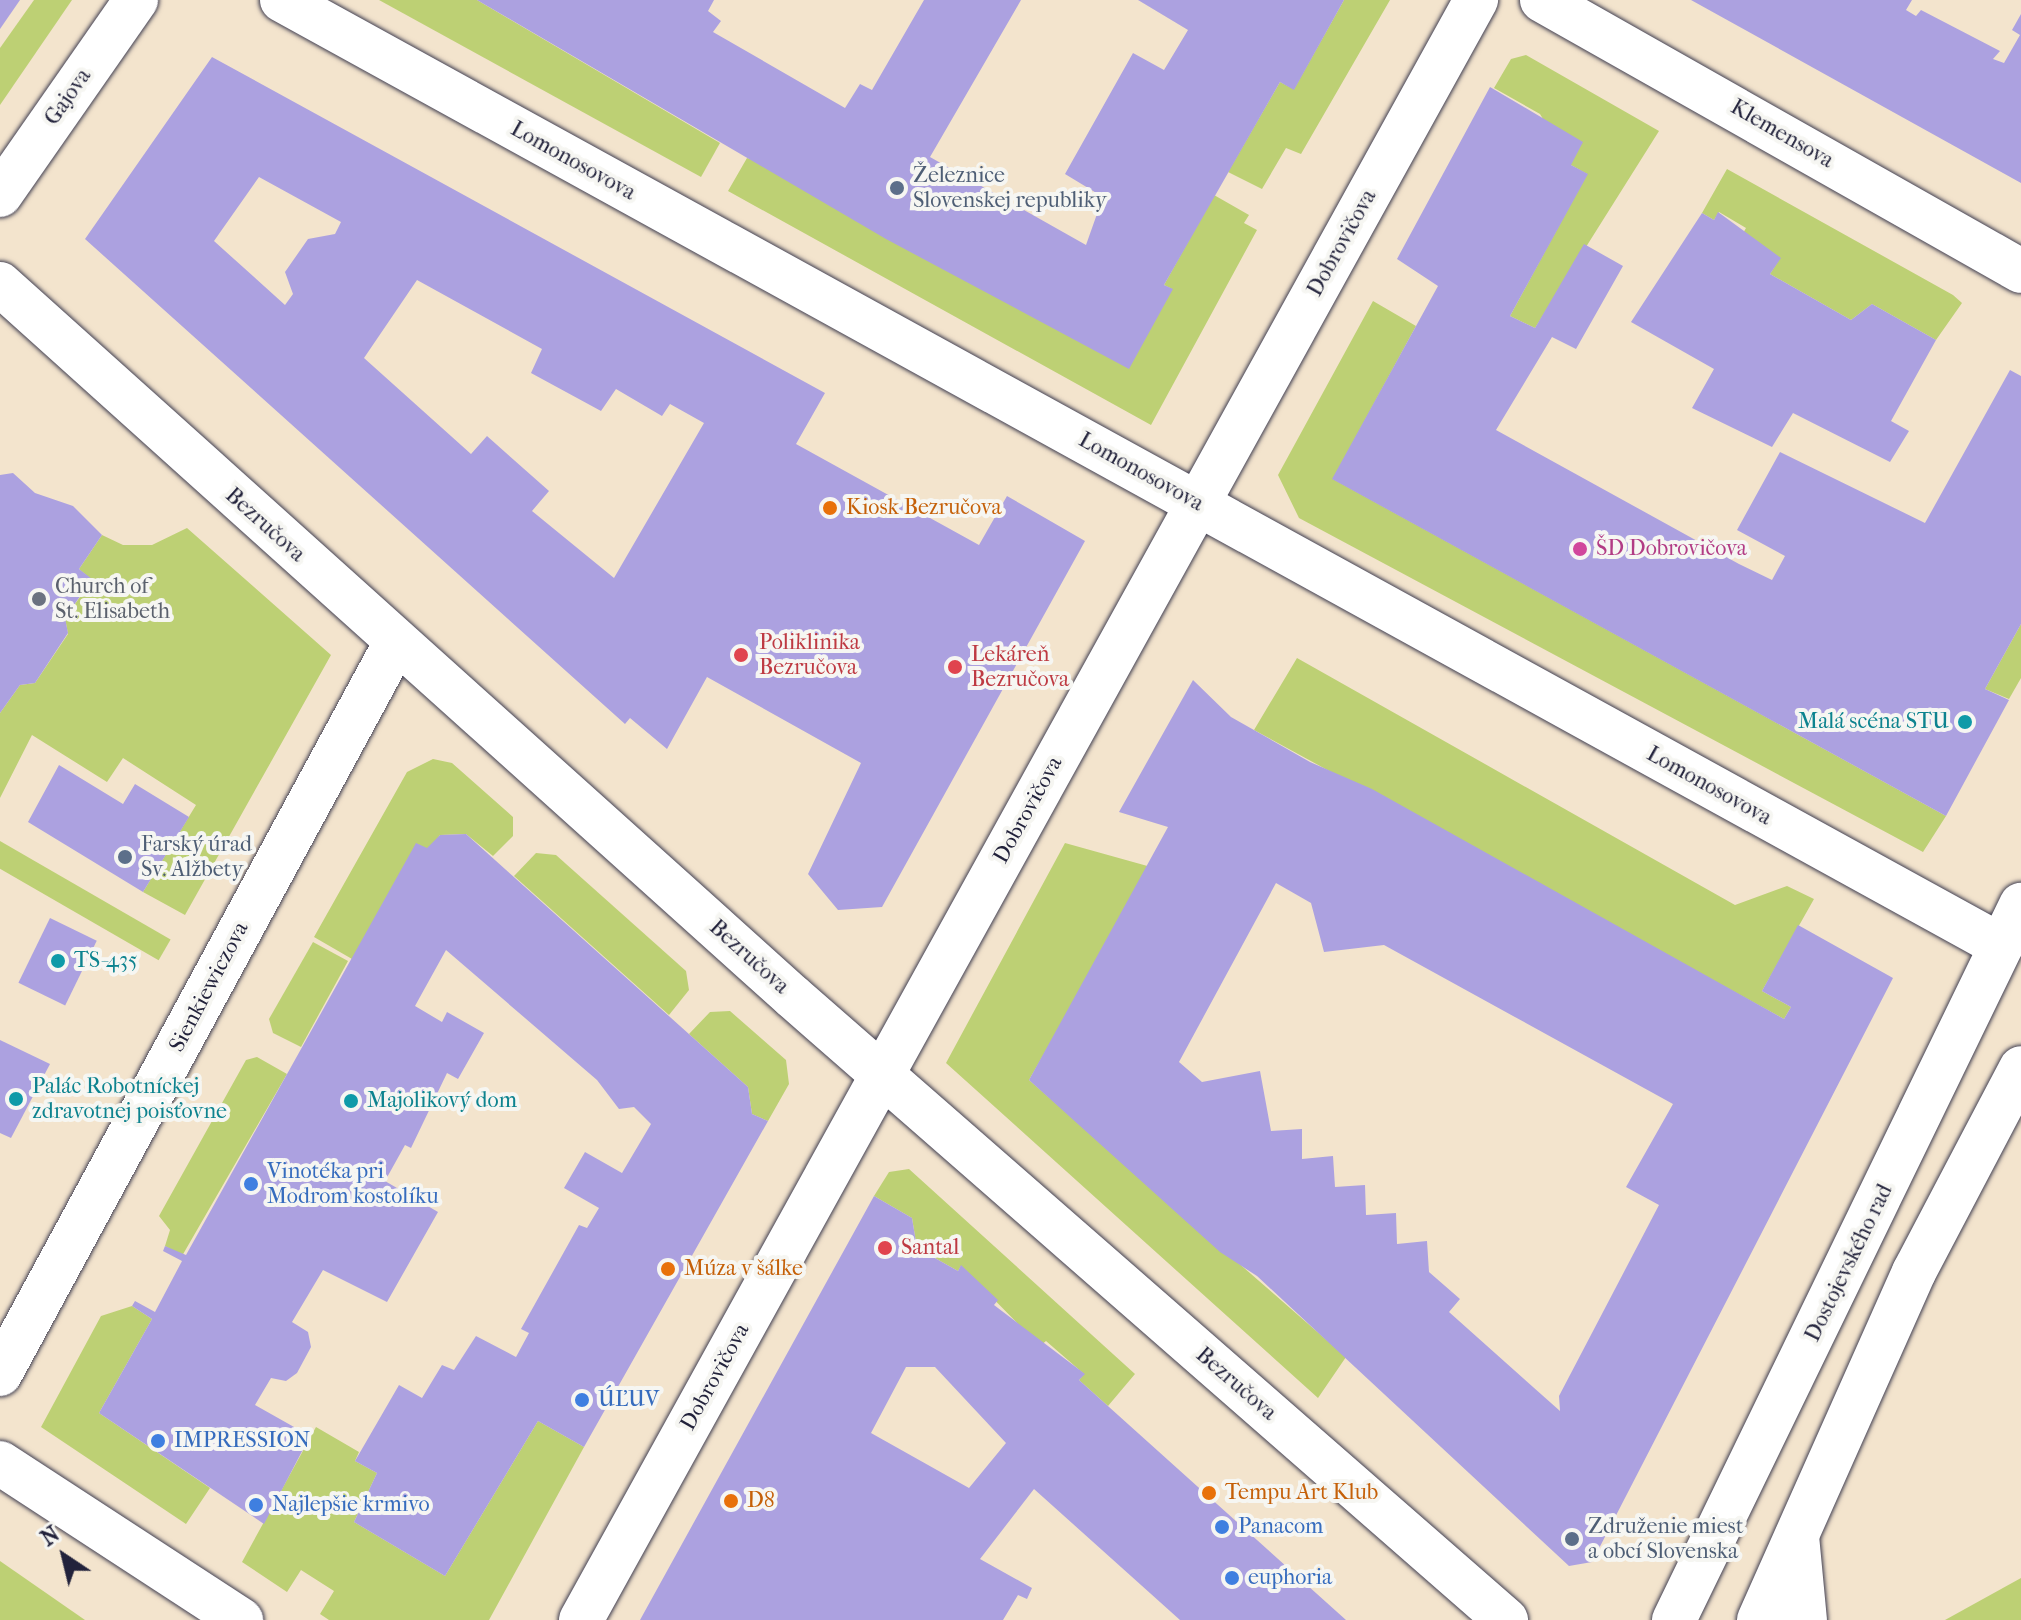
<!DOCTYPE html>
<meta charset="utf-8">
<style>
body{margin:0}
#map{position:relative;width:2021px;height:1620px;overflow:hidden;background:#f3e4cd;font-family:"IM FELL French Canon",serif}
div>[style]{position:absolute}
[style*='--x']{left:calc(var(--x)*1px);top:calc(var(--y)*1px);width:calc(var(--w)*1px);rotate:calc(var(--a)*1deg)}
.green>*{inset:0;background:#bdd074;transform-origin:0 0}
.building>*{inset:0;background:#aca1e0;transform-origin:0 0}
.roads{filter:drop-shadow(0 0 2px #413f51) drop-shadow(0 0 2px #413f51)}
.minor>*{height:44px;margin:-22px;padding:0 22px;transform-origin:22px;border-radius:22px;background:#fff}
.secondary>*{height:44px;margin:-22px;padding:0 22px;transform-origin:22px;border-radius:22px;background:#fff}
.dots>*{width:22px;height:22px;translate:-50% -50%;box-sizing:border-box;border:4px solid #f6f6f2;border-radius:50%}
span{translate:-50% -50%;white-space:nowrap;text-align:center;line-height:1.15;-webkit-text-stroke:8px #f6f6f2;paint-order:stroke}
.street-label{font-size:22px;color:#22223b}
.service-label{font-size:22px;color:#4e5e75}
.left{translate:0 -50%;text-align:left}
.food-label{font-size:22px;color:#c56008}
.hotel-label{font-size:22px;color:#b23c85}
.worship-label{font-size:22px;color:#5b616d}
.health-label{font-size:22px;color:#be3a42}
.culture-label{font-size:22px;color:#0d838f}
.right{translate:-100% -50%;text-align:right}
.shop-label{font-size:22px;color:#366cbe}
.north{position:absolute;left:24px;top:1516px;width:80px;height:80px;-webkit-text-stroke:6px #f6f6f2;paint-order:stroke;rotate:325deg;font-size:22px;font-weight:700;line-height:32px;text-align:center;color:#22223b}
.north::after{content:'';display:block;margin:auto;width:28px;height:36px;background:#22223b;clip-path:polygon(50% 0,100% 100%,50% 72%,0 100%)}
</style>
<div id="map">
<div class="green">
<i style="clip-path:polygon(34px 0,72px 0,0 105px,0 48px)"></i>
<i style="clip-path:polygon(379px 0,477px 0,720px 143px,701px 177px)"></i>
<i style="clip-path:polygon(1344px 0,1390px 0,1301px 154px,1286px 148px,1262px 189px,1228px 172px,1280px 82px,1294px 89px)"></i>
<i style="clip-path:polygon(1526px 55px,1659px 131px,1535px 328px,1510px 316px,1587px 174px,1571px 165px,1540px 114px,1494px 88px,1511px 59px)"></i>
<i style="clip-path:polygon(747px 158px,1172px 289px,1164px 285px,1214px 195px,1249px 215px,1244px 223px,1257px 230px,1151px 425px,728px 191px)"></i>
<i style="clip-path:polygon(1727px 169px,1953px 295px,1962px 303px,1936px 340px,1872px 304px,1851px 320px,1770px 274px,1780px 258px,1742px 235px,1746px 228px,1719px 212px,1714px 220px,1702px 213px)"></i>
<i style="clip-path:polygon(1373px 301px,1416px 326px,1333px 479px,1946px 816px,1923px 852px,1299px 518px,1278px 475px)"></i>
<i style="clip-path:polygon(187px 528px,331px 655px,185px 915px,143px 892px,196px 805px,123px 758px,107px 782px,32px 735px,0 798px,0 713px,20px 685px,35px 683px,68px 634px,65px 618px,92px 580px,79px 569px,102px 535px,123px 545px,152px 545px)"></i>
<i style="clip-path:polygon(2021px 624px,2021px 678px,2009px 699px,1985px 689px)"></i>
<i style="clip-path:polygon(1297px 658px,1735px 905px,1787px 886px,1814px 899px,1762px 991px,1791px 1007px,1784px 1019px,1254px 730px)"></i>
<i style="clip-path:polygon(433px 759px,452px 763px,513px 817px,513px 836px,493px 856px,466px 834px,440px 835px,352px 959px,314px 937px,407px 772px)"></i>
<i style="left:0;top:841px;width:197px;height:24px;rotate:30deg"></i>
<i style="clip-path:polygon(1065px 843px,1151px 867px,1029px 1080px,1346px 1357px,1318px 1398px,946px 1063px)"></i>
<i style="clip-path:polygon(536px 853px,556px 855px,686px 971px,689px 990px,669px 1015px,514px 876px)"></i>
<i style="clip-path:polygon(313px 942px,348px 961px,301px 1047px,273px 1033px,269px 1019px)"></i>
<i style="clip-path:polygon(730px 1011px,786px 1060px,789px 1084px,768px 1121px,752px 1114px,748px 1087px,689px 1034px,710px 1012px)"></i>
<i style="clip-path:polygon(257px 1057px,287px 1074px,182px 1256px,165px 1246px,170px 1230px,159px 1216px,246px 1060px)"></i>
<i style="clip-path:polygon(909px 1169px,1135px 1374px,1108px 1406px,1079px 1380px,1084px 1374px,1046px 1341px,1040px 1346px,961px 1266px,958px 1271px,917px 1248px,912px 1218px,874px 1196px,889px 1172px)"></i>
<i style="clip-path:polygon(132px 1306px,152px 1319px,99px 1413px,210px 1488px,186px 1524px,41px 1427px,101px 1316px)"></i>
<i style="clip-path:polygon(538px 1421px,584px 1447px,489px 1620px,329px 1620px,320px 1614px,334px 1591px,301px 1570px,287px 1592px,242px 1562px,316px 1427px,359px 1452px,355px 1461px,377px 1473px,354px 1522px,445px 1576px)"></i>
<i style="clip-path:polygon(0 1561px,85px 1620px,0 1620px)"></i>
<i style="clip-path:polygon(2021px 1578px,2021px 1620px,1945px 1620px)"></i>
</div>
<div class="building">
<i style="clip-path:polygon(0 0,20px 0,0 29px)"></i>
<i style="clip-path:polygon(477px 0,714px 0,708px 11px,721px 21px,713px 32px,845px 108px,860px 84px,872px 90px,924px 0,1021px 0,930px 157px,1086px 245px,1103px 197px,1065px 174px,1133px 53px,1164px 70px,1188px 30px,1138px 0,1344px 0,1294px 90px,1280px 82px,1164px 285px,1173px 289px,1129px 369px,886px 239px)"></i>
<i style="clip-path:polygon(1691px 0,1912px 0,1906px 10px,1916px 16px,1921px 10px,2000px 51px,1993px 59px,2004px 63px,2020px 35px,2012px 30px,2021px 14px,2021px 183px)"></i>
<i style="clip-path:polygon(evenodd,212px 57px,825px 393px,796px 444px,979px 545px,1007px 496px,1085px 541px,882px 907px,838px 910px,808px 874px,861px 763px,707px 677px,667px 749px,630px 718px,625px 724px,85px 239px,212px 57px,259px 177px,341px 222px,335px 234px,308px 239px,285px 272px,293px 294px,285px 305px,214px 241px,259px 177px,212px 57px,417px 280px,542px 349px,531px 373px,601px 411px,616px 389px,662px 416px,670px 404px,704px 423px,614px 578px,532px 511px,549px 491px,487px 436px,471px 454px,364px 358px,417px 280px)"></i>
<i style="clip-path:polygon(1490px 87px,1583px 142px,1571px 165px,1588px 174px,1510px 316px,1535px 328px,1584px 244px,1623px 266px,1576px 349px,1552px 337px,1496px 430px,1739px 564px,1772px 580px,1785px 556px,1737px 530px,1780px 452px,1925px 523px,2010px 370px,2021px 376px,2021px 624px,1985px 689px,2009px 700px,1946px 816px,1332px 479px,1438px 286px,1397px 259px)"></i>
<i style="clip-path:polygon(1718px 212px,1781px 258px,1770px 274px,1851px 320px,1872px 304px,1936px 340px,1891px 421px,1909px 431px,1890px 462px,1793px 413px,1772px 447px,1692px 408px,1714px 369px,1631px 322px,1702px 213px,1714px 220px)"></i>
<i style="clip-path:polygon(13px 473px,35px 493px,73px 506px,102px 535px,79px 569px,92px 579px,65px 618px,68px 633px,35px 683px,20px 685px,0 713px,0 475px)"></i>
<i style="clip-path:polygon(evenodd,1193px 680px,1231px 717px,1310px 762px,1372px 789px,1784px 1019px,1791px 1007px,1762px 991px,1798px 925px,1893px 978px,1592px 1562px,1569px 1566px,1257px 1276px,1220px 1252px,1029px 1080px,1168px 827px,1119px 812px,1193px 680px,1276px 883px,1311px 903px,1324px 952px,1384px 945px,1673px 1104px,1626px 1187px,1659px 1205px,1559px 1396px,1560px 1411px,1449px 1312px,1460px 1299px,1429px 1272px,1427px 1241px,1397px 1244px,1396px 1213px,1366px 1215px,1365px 1185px,1335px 1187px,1333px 1156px,1302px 1159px,1302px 1129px,1271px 1131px,1260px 1071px,1202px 1082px,1179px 1062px,1276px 883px)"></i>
<i style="clip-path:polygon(59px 765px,123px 804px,135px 784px,189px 817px,143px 892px,28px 822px)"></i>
<i style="clip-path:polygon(466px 834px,748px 1087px,752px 1114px,768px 1121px,584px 1447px,538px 1421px,445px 1576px,354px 1522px,377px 1473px,355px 1461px,399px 1385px,422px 1398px,442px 1365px,454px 1370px,476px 1336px,516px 1357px,529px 1333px,521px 1329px,579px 1225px,587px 1228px,599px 1208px,564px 1188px,585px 1152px,622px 1173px,651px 1124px,634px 1107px,619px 1109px,597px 1080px,446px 950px,415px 1006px,442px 1022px,447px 1012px,484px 1033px,458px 1079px,447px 1073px,411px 1148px,405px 1145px,385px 1181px,438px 1212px,387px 1302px,323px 1270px,292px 1322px,308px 1332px,311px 1347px,297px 1373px,286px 1381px,271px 1378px,255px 1405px,310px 1436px,264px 1524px,99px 1413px,152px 1319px,132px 1306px,135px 1301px,155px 1312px,182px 1261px,163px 1251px,165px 1246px,186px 1255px,416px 843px,427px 848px,440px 835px)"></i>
<i style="left:50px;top:918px;width:52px;height:72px;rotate:26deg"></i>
<i style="clip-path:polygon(0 1040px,50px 1064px,11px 1138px,0 1133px)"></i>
<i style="clip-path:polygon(evenodd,874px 1196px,912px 1218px,917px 1248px,958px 1271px,961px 1265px,998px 1300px,994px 1305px,1085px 1374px,1079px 1380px,1346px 1620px,1180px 1620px,1034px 1489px,980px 1559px,1032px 1588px,1027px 1599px,1018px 1595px,1003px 1620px,640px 1620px,874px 1196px,906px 1367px,935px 1367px,1006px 1443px,969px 1488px,871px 1433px,906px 1367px)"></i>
</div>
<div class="roads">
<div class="minor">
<i style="--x:282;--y:0;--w:1962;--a:28.82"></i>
<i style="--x:1542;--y:0;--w:550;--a:29.5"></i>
<i style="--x:0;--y:195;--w:238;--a:-55.1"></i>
<i style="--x:0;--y:284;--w:1066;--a:41.96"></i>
<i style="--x:793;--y:997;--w:947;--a:41.15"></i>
<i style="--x:0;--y:1374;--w:830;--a:-61.58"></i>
<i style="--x:0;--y:1463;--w:288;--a:33.1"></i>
<i style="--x:1797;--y:1536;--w:84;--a:84.6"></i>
<i style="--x:581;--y:1620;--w:1851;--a:-61.08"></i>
</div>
<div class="secondary">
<i style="--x:1674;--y:1620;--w:795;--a:-64.11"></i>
<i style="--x:1759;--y:1620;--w:381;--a:-66"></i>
<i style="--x:1914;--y:1272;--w:230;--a:-62.3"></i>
</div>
</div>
<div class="dots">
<i style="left:897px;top:188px;background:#5c6f8a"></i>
<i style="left:830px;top:508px;background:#e8710a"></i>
<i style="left:1580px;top:549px;background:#d1479c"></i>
<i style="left:39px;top:599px;background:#6b7280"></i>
<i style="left:741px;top:655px;background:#e0444e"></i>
<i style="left:955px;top:667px;background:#e0444e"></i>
<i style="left:1965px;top:722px;background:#0f9aa8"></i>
<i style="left:125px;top:857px;background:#5c6f8a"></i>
<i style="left:58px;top:961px;background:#0f9aa8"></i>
<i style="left:16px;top:1099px;background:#0f9aa8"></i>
<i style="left:351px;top:1101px;background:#0f9aa8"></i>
<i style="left:251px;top:1184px;background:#3f7fe0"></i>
<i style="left:885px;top:1248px;background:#e0444e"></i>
<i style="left:668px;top:1269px;background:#e8710a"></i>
<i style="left:582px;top:1400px;background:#3f7fe0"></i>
<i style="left:158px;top:1441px;background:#3f7fe0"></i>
<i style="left:1209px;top:1493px;background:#e8710a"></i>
<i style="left:731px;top:1501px;background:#e8710a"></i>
<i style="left:256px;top:1505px;background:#3f7fe0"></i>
<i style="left:1222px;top:1527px;background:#3f7fe0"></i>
<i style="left:1572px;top:1539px;background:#5c6f8a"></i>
<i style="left:1232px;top:1578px;background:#3f7fe0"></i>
</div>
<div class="street-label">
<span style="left:68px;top:97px;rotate:-55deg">Gajova</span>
<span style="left:1782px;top:134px;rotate:30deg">Klemensova</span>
<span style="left:573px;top:161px;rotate:29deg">Lomonosovova</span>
<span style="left:1342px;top:243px;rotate:-61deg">Dobrovičova</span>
<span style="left:1141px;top:472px;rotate:29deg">Lomonosovova</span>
<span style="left:265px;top:525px;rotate:42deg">Bezručova</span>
<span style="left:1709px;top:786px;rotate:29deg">Lomonosovova</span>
<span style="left:1028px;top:810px;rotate:-61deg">Dobrovičova</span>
<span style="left:749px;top:957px;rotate:42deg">Bezručova</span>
<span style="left:209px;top:987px;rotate:-62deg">Sienkiewiczova</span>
<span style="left:1849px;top:1263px;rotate:-64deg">Dostojevského rad</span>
<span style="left:715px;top:1377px;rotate:-61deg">Dobrovičova</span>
<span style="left:1236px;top:1384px;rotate:41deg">Bezručova</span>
</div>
<div class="service-label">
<span class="left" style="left:913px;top:188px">Železnice<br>Slovenskej republiky</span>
<span class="left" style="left:141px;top:857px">Farský úrad<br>Sv. Alžbety</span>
<span class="left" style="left:1588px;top:1539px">Združenie miest<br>a obcí Slovenska</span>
</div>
<div class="food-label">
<span class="left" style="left:846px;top:508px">Kiosk Bezručova</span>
<span class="left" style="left:684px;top:1269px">Múza v šálke</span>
<span class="left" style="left:1225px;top:1493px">Tempu Art Klub</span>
<span class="left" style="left:747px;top:1501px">D8</span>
</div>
<div class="hotel-label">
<span class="left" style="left:1596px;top:549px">ŠD Dobrovičova</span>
</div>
<div class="worship-label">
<span class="left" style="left:55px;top:599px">Church of<br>St. Elisabeth</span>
</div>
<div class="health-label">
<span class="left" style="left:759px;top:655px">Poliklinika<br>Bezručova</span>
<span class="left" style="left:971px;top:667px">Lekáreň<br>Bezručova</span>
<span class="left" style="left:901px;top:1248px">Santal</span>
</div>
<div class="culture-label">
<span class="right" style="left:1949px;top:722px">Malá scéna STU</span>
<span class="left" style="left:74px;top:961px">TS-435</span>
<span class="left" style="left:32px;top:1099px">Palác Robotníckej<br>zdravotnej poisťovne</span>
<span class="left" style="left:367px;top:1101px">Majolikový dom</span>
</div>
<div class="shop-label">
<span class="left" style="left:267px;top:1184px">Vinotéka pri<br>Modrom kostolíku</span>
<span class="left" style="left:598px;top:1400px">ÚĽUV</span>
<span class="left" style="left:174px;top:1441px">IMPRESSION</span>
<span class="left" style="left:272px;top:1505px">Najlepšie krmivo</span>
<span class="left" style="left:1238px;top:1527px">Panacom</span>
<span class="left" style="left:1248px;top:1578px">euphoria</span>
</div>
<div class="north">N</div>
</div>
